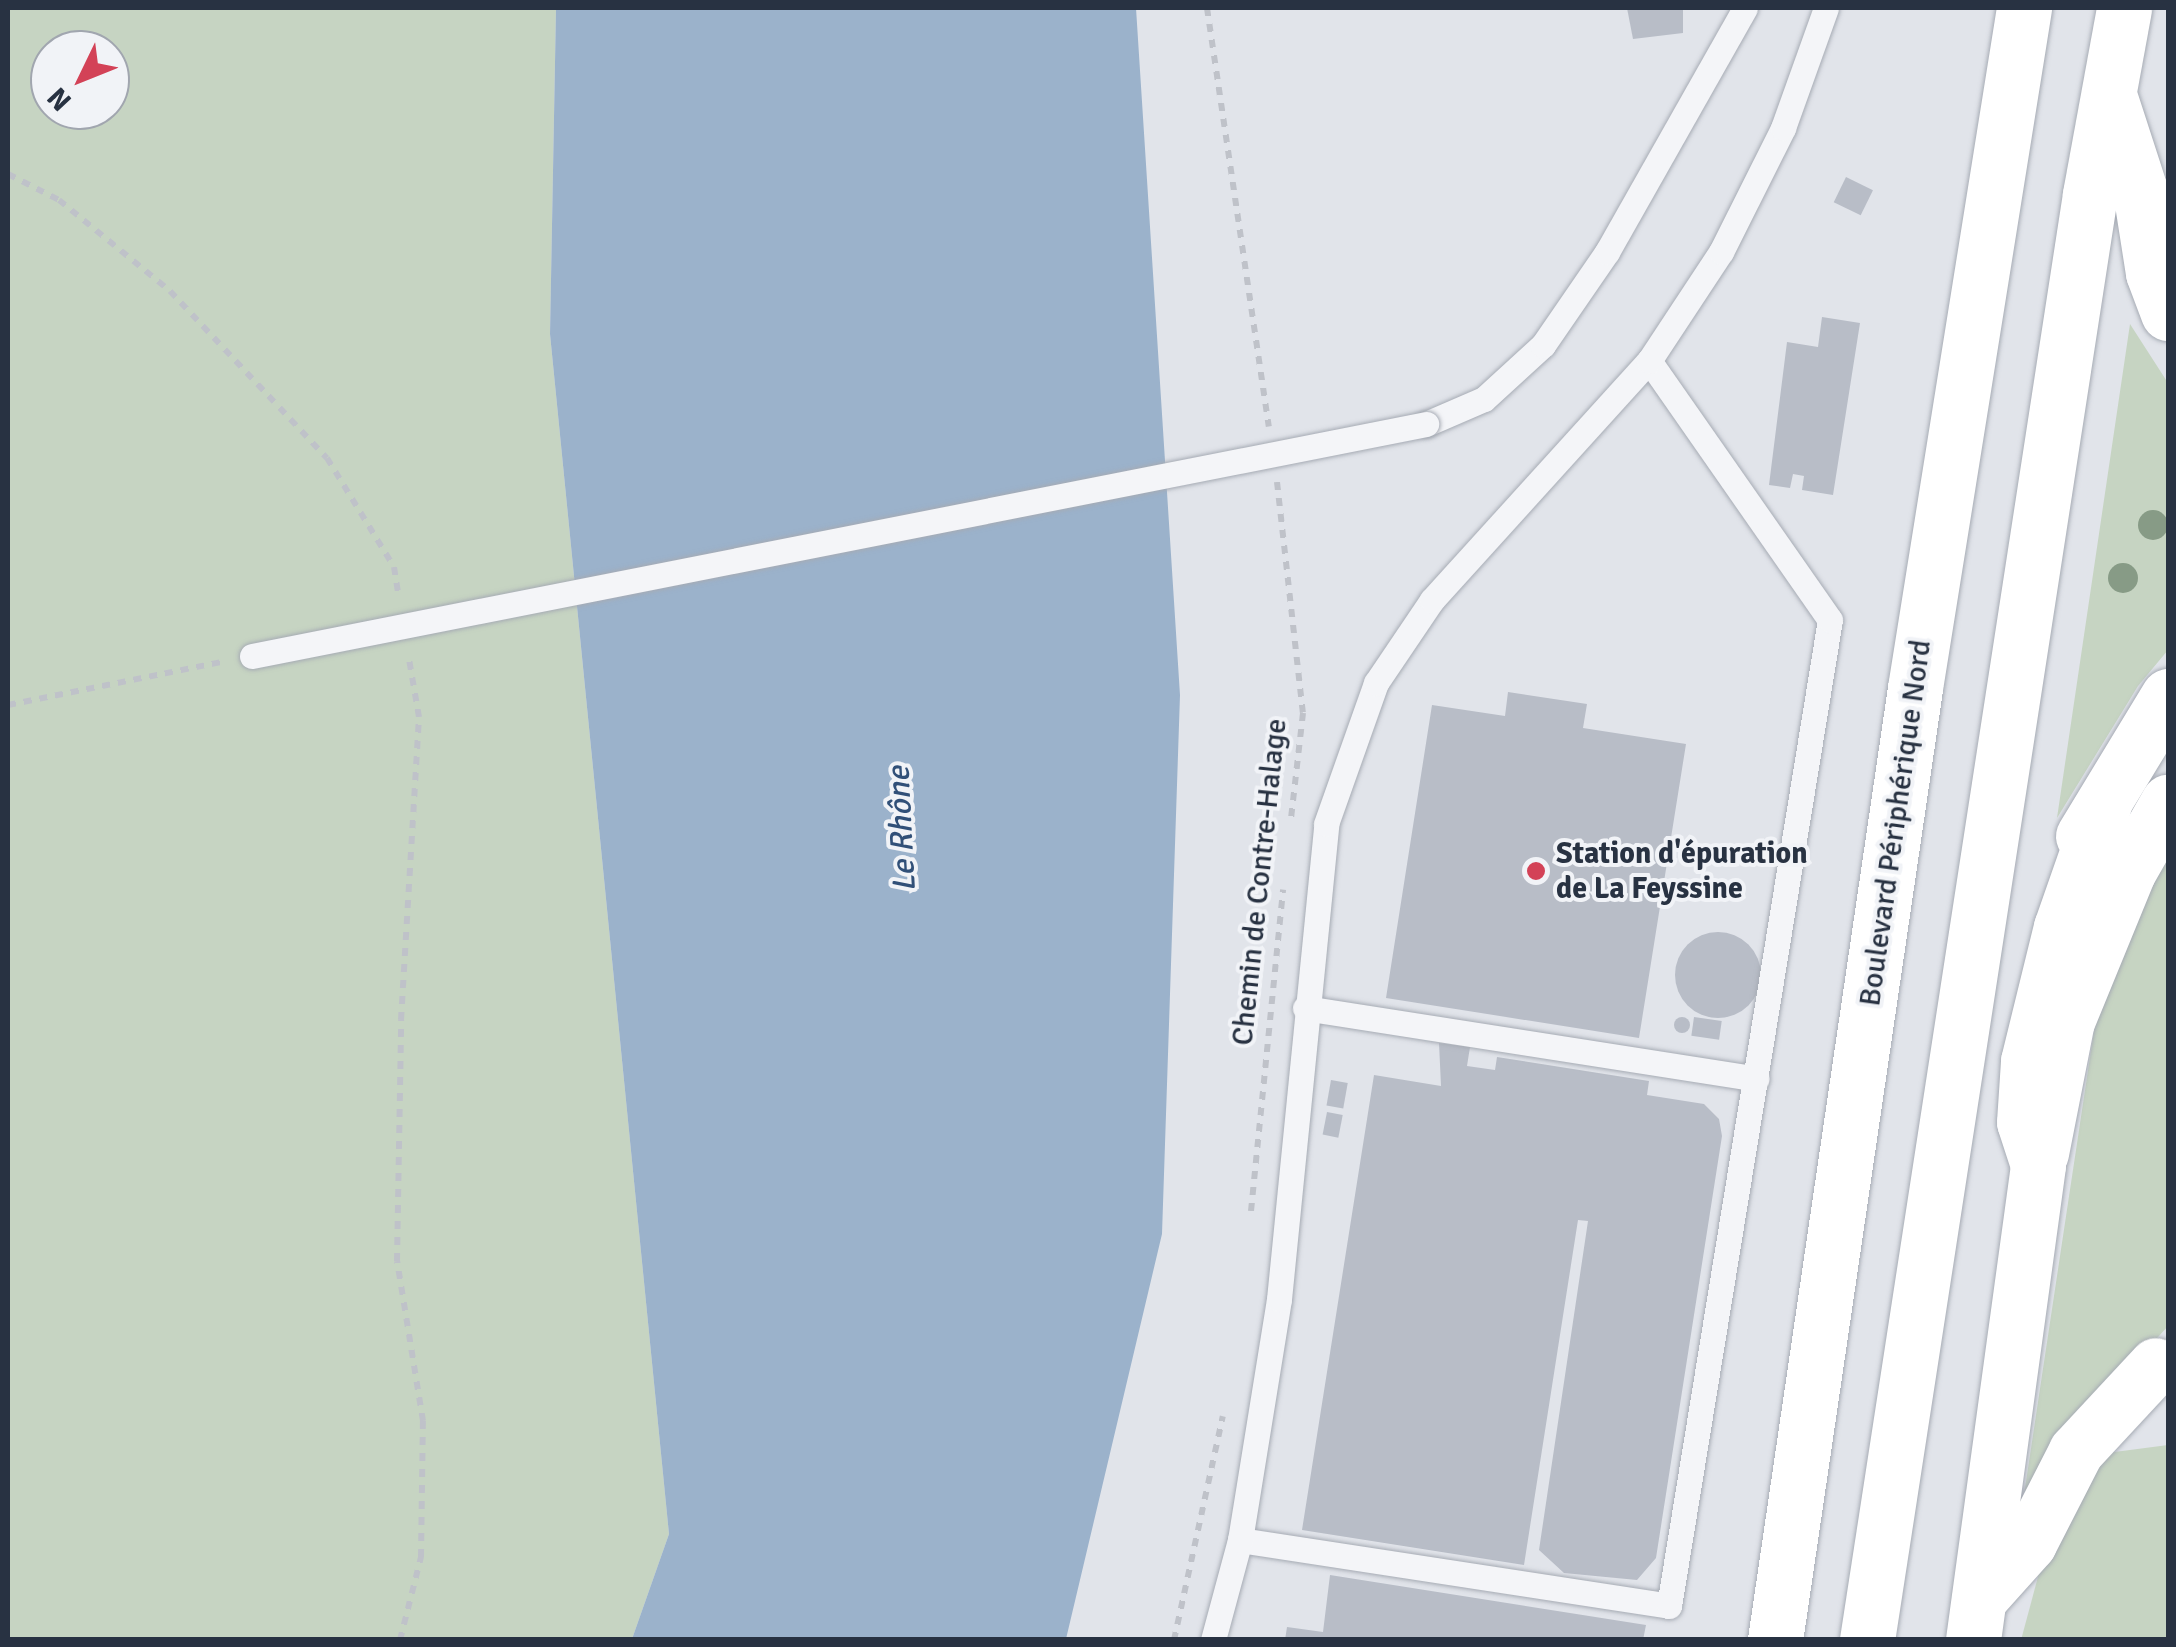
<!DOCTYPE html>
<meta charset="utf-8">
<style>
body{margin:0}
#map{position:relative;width:2176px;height:1647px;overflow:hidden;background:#e1e4ea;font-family:Signika,sans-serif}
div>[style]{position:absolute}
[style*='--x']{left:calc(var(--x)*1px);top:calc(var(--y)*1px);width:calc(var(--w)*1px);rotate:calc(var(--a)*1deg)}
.green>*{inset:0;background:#c6d4c2}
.water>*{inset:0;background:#9bb2cb}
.building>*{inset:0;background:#b8bdc7;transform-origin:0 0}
.round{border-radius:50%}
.path>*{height:6px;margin-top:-3px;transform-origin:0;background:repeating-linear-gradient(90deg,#bfc2c9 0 8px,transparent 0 16px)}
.roads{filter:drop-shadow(0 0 2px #a6abb4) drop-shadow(0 0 2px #a6abb4)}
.service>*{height:25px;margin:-12.5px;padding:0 12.5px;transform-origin:12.5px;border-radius:12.5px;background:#f4f5f8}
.primary>*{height:55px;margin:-27.5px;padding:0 27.5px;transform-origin:27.5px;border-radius:27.5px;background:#fff}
.trunk>*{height:55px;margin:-27.5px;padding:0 27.5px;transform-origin:27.5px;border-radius:27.5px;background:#fff}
.bridges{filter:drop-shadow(0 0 2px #a6abb4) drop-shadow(0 0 2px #a6abb4)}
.service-bridge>*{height:25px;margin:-12.5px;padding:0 12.5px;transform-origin:12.5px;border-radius:12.5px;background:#f4f5f8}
.trees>*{width:30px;height:30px;margin:-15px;border-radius:50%;background:#879b86}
.dots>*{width:28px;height:28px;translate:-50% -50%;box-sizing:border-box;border:5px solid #f1f3f7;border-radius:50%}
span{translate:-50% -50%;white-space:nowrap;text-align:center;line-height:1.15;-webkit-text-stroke:8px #f1f3f7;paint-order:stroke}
.street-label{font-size:30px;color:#283242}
.poi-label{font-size:30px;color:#283242;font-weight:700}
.left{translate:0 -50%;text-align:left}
.water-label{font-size:32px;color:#315078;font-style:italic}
.frame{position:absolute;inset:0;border:10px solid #283242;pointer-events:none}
.north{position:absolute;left:30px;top:30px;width:100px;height:100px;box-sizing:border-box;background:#f1f3f7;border:2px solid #a1a6af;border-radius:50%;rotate:227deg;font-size:28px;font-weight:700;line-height:40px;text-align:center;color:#283242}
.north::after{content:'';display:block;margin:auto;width:35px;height:45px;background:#d34257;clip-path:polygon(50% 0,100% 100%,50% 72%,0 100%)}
</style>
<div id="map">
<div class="green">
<i style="clip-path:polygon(evenodd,8px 8px,556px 8px,550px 334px,669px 1534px,632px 1639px,8px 1639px,8px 8px,50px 50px,110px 50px,110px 110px,50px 110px,50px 50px)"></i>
<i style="clip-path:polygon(2130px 324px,2168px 383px,2168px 650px,2138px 686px,2057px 818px)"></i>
<i style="clip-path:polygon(2168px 844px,2168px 1326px,2062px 1443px,2022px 1508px,2095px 1024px)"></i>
<i style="clip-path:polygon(2168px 1445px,2168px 1639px,2021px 1640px,2046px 1547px,2107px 1453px)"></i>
</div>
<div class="water">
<i style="clip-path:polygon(556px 8px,1136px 8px,1180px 695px,1162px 1234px,1066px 1639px,632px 1639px,669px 1534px,550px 334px)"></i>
</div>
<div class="building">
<i style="clip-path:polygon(1627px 8px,1683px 8px,1683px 33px,1633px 39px)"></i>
<i style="left:1846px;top:177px;width:30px;height:28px;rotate:26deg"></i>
<i style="clip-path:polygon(1822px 317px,1860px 323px,1833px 495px,1802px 490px,1804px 476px,1793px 474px,1790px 488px,1769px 485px,1787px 342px,1818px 347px)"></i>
<i style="clip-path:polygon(1508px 692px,1587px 704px,1583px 728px,1686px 744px,1639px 1038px,1386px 998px,1432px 705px,1505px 716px)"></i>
<i class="round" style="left:1675px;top:932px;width:86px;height:86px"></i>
<i class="round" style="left:1674px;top:1017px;width:16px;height:16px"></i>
<i style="left:1694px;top:1017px;width:28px;height:19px;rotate:8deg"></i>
<i style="clip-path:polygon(1439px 1043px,1470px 1047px,1467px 1066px,1495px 1070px,1497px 1057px,1649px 1081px,1647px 1095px,1704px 1104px,1719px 1119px,1722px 1136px,1656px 1558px,1637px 1580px,1564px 1573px,1539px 1550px,1588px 1221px,1578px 1220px,1524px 1565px,1302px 1530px,1374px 1075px,1441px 1086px)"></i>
<i style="left:1331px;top:1080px;width:17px;height:26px;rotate:10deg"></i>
<i style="left:1327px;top:1112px;width:16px;height:23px;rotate:11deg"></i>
<i style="clip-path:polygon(1330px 1575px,1646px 1625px,1643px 1640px,1285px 1640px,1287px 1627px,1323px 1632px)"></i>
</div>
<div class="path">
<i style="--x:1207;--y:8;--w:423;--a:81.6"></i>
<i style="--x:8;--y:174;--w:57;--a:27"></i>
<i style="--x:59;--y:200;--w:144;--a:39.3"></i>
<i style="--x:170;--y:291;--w:229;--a:46.8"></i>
<i style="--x:327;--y:458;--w:128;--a:58.4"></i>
<i style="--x:394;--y:567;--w:30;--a:81"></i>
<i style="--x:1277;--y:482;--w:232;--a:83.6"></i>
<i style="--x:1303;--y:713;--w:106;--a:96.5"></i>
<i style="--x:8;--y:705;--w:217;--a:-11.4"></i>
<i style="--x:1251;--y:1211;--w:323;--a:-84.3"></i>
<i style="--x:400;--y:1640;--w:86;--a:-75.8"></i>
<i style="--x:421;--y:1557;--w:136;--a:-89.2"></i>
<i style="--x:423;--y:1421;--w:162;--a:-99.2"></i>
<i style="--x:397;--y:1261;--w:241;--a:-89"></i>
<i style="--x:401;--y:1020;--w:304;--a:-86.6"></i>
<i style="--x:419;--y:717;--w:59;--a:-99.8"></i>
<i style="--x:1174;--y:1640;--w:229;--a:-77.7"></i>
</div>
<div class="roads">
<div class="service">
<i style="--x:1426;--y:424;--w:63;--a:-23.3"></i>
<i style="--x:1484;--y:399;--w:80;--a:-42.5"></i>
<i style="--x:1543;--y:345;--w:113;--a:-55.5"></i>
<i style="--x:1607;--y:252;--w:280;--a:-60.5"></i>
<i style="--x:1305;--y:1008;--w:457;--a:8.9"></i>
<i style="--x:1240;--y:1540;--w:434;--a:8.7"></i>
<i style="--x:1669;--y:1606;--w:999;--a:-80.73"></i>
<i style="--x:1830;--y:620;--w:316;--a:-124.9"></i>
<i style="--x:1213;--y:1640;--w:104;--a:-74.9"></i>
<i style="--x:1240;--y:1540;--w:244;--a:-80.8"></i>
<i style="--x:1279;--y:1299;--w:477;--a:-84.3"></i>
<i style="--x:1326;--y:824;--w:150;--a:-70.5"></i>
<i style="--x:1376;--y:683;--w:100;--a:-56"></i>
<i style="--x:1432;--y:600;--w:323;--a:-47.8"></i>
<i style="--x:1649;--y:361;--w:131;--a:-56.6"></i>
<i style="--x:1721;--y:252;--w:139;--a:-63.4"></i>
<i style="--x:1783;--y:128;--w:127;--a:-70.3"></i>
</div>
<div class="primary">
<i style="--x:2041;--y:1153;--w:135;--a:-78.9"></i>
<i style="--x:2067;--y:1021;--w:161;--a:-67.7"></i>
<i style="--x:2128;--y:872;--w:81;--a:-60.3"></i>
</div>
<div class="trunk">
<i style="--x:2111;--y:101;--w:94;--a:72"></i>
<i style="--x:2140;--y:190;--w:84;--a:81.1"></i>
<i style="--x:2153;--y:273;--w:43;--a:69.4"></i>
<i style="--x:2083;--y:836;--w:164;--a:-58.7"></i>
<i style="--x:1979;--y:1599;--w:75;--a:-48.2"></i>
<i style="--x:2029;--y:1543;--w:103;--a:-62.9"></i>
<i style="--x:2076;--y:1451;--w:117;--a:-47.1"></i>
<i style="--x:1775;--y:1640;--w:962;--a:-81.63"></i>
<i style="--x:1915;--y:688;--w:689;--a:-80.89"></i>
<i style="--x:1867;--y:1640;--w:1463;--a:-81.23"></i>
<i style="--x:2090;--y:194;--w:189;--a:-79.6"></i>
<i style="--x:1973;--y:1640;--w:479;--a:-82.2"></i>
<i style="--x:2038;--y:1165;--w:45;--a:-108"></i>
<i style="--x:2024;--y:1122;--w:61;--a:-86.2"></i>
<i style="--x:2028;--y:1061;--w:138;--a:-76.2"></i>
<i style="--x:2061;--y:927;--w:130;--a:-70.7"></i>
</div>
</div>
<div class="bridges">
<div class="service-bridge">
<i style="--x:252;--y:656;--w:1197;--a:-11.18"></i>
</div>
</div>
<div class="trees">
<i style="left:2153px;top:525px"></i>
<i style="left:2123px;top:578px"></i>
</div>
<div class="dots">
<i style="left:1536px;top:871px;background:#d34257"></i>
</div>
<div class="street-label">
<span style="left:1896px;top:823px;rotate:-82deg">Boulevard Périphérique Nord</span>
<span style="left:1260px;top:882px;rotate:-84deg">Chemin de Contre-Halage</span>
</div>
<div class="poi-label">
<span class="left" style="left:1556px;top:871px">Station d'épuration<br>de La Feyssine</span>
</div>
<div class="water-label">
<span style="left:902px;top:829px;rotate:-93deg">Le Rhône</span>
</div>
<div class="frame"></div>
<div class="north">N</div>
</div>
